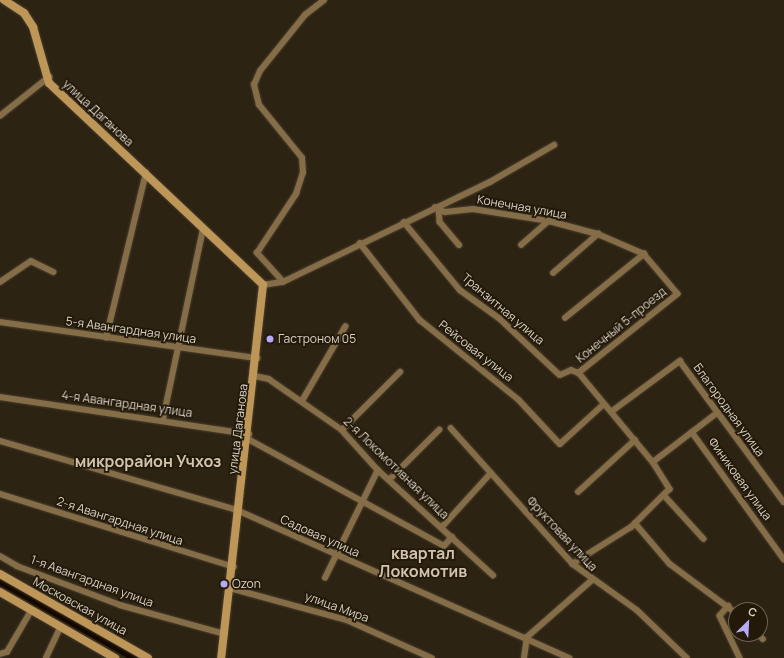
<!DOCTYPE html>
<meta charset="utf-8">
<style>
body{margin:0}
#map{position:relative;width:784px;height:658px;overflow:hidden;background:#2d2312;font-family:Manrope,sans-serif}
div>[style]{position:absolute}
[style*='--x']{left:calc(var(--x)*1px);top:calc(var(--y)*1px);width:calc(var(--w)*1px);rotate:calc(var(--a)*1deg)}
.canal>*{height:5.5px;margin:-2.75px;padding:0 2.75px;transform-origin:2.75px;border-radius:2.75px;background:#150800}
.roads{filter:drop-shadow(0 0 1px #493f2f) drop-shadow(0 0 1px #493f2f)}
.minor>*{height:5.5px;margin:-2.75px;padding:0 2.75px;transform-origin:2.75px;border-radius:2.75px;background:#856d48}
.secondary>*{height:8px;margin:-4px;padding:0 4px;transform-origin:4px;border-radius:4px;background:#bd9658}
.dots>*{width:11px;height:11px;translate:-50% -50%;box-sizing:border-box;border:2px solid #231909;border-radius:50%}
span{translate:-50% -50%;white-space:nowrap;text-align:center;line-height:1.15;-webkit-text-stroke:3.5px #231909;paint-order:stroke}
.street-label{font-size:12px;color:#d9d2c7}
.poi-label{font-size:12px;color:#d9d2c7}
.left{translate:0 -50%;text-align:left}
.district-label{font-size:16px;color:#d0c2ad;font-weight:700}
.north{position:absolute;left:728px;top:602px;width:40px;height:40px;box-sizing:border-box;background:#231909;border:1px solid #6c6355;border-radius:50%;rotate:24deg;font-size:11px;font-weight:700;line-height:16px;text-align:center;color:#d9d2c7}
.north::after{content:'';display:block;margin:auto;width:14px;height:18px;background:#b4acf9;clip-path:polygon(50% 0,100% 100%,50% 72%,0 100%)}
</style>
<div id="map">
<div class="canal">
<i style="--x:0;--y:582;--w:154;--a:29.6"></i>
</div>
<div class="roads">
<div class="minor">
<i style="--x:0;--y:116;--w:63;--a:-38.5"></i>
<i style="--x:435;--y:207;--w:11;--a:27"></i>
<i style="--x:445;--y:212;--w:28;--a:-6"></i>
<i style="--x:473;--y:209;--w:77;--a:9"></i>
<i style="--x:549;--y:221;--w:51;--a:14.9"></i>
<i style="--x:598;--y:234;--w:50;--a:23.5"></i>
<i style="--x:644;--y:254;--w:52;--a:49.6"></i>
<i style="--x:678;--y:294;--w:127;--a:141.4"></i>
<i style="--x:439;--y:210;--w:12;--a:85"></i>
<i style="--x:440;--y:222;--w:30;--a:50"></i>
<i style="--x:404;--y:222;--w:88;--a:50.5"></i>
<i style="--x:460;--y:290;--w:48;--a:35.7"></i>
<i style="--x:499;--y:318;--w:83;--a:43.1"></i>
<i style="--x:560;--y:375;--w:12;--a:-24"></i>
<i style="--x:571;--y:370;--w:9;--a:21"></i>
<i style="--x:579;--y:373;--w:116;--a:50.3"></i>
<i style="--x:653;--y:462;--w:32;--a:58"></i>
<i style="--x:670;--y:489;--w:54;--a:135"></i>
<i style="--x:632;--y:527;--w:70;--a:147.9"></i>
<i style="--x:360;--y:243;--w:98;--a:52.1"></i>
<i style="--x:420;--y:320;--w:127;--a:38.9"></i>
<i style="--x:519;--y:400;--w:60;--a:47"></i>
<i style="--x:560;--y:444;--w:59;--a:-42.3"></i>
<i style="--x:521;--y:245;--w:37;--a:-41"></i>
<i style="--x:553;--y:273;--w:60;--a:-40.9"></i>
<i style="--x:0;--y:282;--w:37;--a:-34"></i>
<i style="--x:31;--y:261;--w:25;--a:26"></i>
<i style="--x:283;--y:282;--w:39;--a:-132"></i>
<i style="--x:257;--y:253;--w:71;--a:-56.5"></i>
<i style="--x:296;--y:194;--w:22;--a:-72"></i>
<i style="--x:303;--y:173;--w:15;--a:-94"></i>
<i style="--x:302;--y:158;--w:68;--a:-129.1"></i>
<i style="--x:259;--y:105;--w:21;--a:-104"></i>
<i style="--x:254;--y:85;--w:15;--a:-67"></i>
<i style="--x:260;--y:71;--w:72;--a:-51.2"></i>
<i style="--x:305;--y:15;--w:24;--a:-38"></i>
<i style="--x:263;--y:285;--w:20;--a:-9"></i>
<i style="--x:283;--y:282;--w:230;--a:-25.8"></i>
<i style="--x:490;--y:182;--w:74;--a:-30"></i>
<i style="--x:565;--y:318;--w:102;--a:-39"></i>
<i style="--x:0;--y:322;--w:260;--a:8"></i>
<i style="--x:106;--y:338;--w:170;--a:-76.4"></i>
<i style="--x:255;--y:376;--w:14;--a:12"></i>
<i style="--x:269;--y:379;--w:89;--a:34.9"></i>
<i style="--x:342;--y:430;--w:54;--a:48"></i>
<i style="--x:378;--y:470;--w:156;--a:42.4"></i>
<i style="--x:0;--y:397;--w:252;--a:8.5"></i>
<i style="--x:302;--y:401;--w:86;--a:-59.8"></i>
<i style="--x:611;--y:412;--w:86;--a:-36.5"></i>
<i style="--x:680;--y:361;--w:175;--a:53.6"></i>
<i style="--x:163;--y:419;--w:194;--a:-78.1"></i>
<i style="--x:451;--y:428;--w:183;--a:48.1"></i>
<i style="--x:573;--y:564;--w:79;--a:35.7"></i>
<i style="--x:637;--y:610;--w:69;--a:43.8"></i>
<i style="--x:342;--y:430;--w:82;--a:-45"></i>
<i style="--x:692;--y:432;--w:157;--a:54.1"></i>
<i style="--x:248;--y:439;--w:223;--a:28.6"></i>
<i style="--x:444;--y:546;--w:12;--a:-48"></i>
<i style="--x:0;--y:441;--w:247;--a:16.2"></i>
<i style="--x:237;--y:510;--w:364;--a:24"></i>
<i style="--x:653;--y:462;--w:81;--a:-37.4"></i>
<i style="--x:389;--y:480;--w:71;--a:-45"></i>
<i style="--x:578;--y:492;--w:77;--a:-42.4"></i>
<i style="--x:0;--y:494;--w:245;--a:17.3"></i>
<i style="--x:664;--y:495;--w:59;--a:47.7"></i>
<i style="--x:635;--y:523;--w:54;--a:49.5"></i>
<i style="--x:670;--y:564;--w:82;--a:36.6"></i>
<i style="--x:441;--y:528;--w:74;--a:-47.7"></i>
<i style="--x:0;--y:556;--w:20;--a:30"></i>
<i style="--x:17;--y:566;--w:110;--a:20.7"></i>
<i style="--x:120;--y:605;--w:109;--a:15.4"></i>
<i style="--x:325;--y:578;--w:120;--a:-63.9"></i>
<i style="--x:230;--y:588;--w:121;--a:15.3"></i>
<i style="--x:347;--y:620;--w:93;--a:24.1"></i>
<i style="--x:729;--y:606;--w:13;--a:132"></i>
<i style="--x:720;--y:616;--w:47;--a:64.5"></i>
<i style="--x:758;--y:634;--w:7;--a:45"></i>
<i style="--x:0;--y:654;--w:7;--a:-16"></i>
<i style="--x:7;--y:652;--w:48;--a:-59.7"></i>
<i style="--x:46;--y:658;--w:33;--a:-65"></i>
<i style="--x:524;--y:658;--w:21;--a:-82"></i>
<i style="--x:527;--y:637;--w:85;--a:-41.2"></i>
</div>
<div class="secondary">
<i style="--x:4;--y:0;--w:24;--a:33"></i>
<i style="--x:24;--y:13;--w:17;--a:57"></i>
<i style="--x:33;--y:27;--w:58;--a:74.1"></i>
<i style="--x:49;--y:83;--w:294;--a:43.3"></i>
<i style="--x:263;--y:285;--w:375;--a:96.4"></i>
<i style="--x:0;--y:574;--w:170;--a:29.6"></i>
<i style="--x:0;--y:592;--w:133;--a:29.9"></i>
</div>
</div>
<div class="dots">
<i style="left:270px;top:339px;background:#b4acf9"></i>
<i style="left:224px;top:584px;background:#b4acf9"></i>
</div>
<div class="street-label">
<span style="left:98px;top:113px;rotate:43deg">улица Даганова</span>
<span style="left:522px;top:207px;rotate:10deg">Конечная улица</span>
<span style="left:503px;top:309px;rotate:40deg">Транзитная улица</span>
<span style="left:621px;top:325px;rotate:-39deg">Конечный 5-проезд</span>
<span style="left:131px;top:330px;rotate:8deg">5-я Авангардная улица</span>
<span style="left:476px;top:351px;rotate:38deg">Рейсовая улица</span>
<span style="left:127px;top:404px;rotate:8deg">4-я Авангардная улица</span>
<span style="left:729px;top:410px;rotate:54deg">Благородная улица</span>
<span style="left:238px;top:429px;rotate:-83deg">улица Даганова</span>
<span style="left:396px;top:468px;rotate:44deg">2-я Локомотивная улица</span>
<span style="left:740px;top:479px;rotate:54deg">Финиковая улица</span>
<span style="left:120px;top:521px;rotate:18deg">2-я Авангардная улица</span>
<span style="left:562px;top:534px;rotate:47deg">Фруктовая улица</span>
<span style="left:320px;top:536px;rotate:24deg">Садовая улица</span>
<span style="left:92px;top:581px;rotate:20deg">1-я Авангардная улица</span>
<span style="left:80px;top:606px;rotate:29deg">Московская улица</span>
<span style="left:337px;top:607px;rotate:20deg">улица Мира</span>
</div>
<div class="poi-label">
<span class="left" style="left:278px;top:339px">Гастроном 05</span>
<span class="left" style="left:232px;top:584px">Ozon</span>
</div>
<div class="district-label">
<span style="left:148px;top:461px">микрорайон Учхоз</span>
<span style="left:423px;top:562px">квартал<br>Локомотив</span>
</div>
<div class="north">С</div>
</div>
